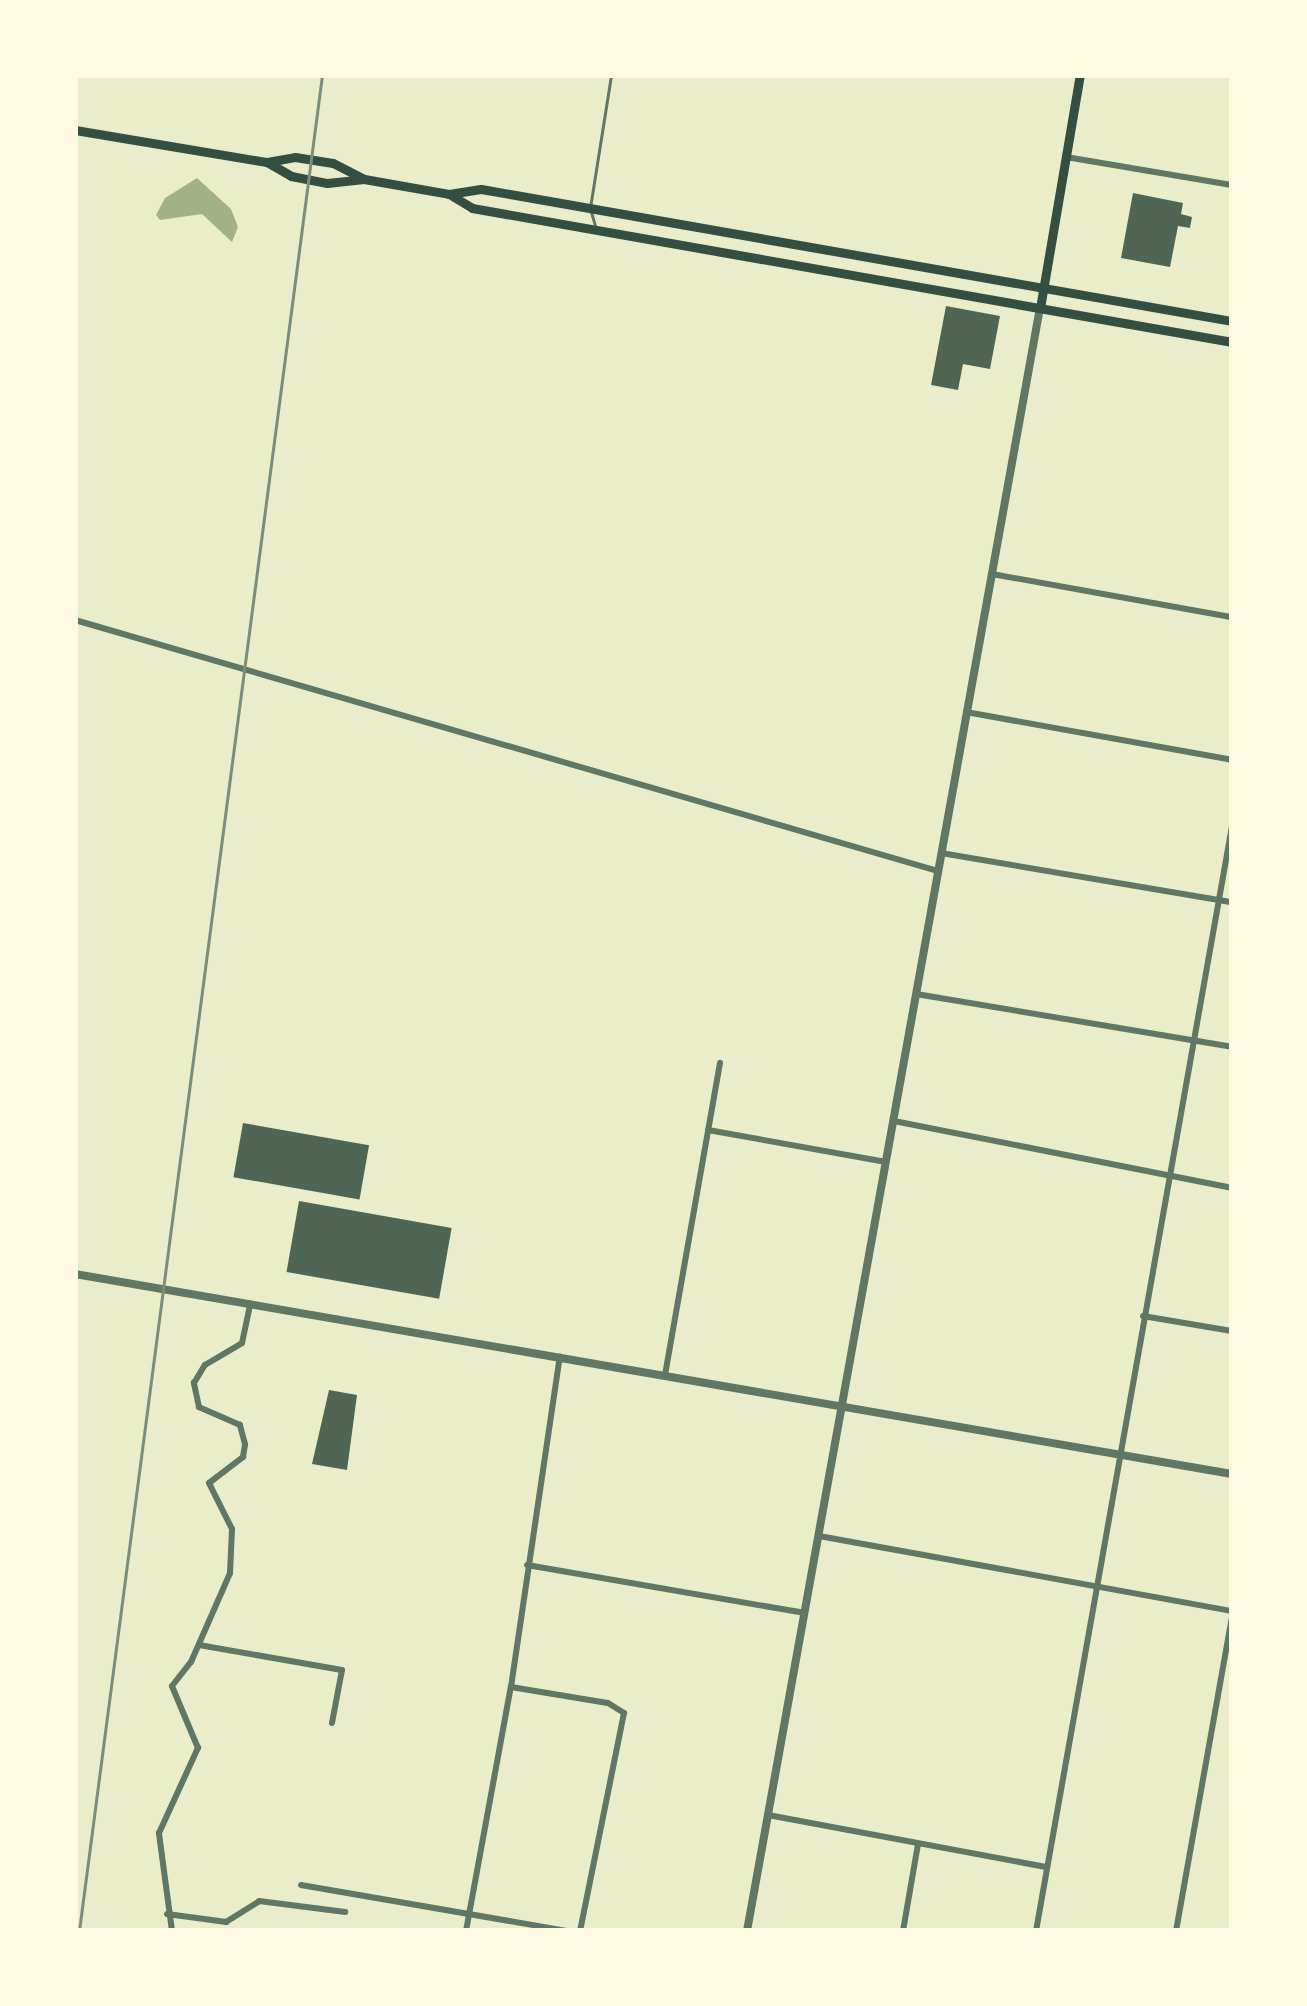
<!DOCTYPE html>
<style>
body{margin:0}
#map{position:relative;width:1307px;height:2006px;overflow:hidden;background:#e9edc9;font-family:Jost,sans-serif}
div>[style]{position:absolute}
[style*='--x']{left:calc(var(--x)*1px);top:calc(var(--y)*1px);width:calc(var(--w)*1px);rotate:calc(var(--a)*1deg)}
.water>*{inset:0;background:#a3b18a}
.building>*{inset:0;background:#4f6655;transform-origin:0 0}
.service>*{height:2.5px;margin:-1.25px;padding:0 1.25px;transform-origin:1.25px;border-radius:1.25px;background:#617663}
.minor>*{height:6px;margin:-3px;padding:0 3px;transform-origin:3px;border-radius:3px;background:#617663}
.tertiary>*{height:8px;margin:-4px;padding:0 4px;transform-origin:4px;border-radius:4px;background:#617663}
.secondary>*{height:9px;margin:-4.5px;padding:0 4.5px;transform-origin:4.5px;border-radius:4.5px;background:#344e41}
.primary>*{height:9px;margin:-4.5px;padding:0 4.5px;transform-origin:4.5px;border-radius:4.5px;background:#344e41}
.rail>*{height:2.5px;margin:-1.25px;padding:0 1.25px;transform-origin:1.25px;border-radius:1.25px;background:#7c8e77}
span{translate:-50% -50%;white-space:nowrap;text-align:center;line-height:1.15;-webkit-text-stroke:9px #fefae0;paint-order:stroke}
.frame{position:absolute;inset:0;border:78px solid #fefae0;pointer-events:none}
</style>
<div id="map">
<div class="water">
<i style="clip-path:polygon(197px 178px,231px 209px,238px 227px,232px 242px,202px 214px,160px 220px,156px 215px,165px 198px)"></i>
</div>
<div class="building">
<i style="clip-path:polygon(1133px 193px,1183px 203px,1181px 214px,1192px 217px,1190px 228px,1178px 226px,1170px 267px,1121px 258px)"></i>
<i style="clip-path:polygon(946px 306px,1000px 316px,990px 369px,963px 364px,958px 390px,931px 385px)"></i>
<i style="left:243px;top:1123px;width:128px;height:55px;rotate:10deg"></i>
<i style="left:299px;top:1201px;width:155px;height:72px;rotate:10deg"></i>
<i style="clip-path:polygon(329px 1390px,357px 1395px,347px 1470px,312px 1464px)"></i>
</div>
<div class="service">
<i style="--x:595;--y:226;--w:19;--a:-106"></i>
<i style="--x:590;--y:208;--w:135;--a:-81"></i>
</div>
<div class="minor">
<i style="--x:1066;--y:157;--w:168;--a:9.6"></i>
<i style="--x:992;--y:574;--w:244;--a:10.2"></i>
<i style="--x:75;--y:620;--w:899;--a:16.22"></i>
<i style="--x:966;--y:712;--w:270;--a:10.2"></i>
<i style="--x:941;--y:853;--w:295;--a:9.6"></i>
<i style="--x:916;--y:994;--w:320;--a:9.5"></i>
<i style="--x:894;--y:1121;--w:345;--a:11.2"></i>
<i style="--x:708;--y:1130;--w:181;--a:10.2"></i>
<i style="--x:1143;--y:1316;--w:90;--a:9.6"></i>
<i style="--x:665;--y:1375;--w:317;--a:-80"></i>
<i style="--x:819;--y:1536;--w:420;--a:10.3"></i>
<i style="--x:527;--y:1565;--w:281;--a:9.8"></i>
<i style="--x:199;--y:1645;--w:145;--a:9.9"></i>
<i style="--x:342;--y:1670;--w:54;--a:100.7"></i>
<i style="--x:511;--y:1687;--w:98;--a:9.4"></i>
<i style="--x:608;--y:1703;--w:19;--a:32"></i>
<i style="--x:624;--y:1713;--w:222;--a:101.4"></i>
<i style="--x:768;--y:1815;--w:284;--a:10.6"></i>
<i style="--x:301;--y:1885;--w:271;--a:9.8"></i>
<i style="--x:167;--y:1914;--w:60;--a:7.7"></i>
<i style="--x:226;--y:1922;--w:39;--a:-32"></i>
<i style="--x:259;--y:1901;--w:87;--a:7.3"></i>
<i style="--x:172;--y:1931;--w:99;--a:-97.6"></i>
<i style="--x:159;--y:1833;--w:94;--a:-65.4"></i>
<i style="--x:198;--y:1748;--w:67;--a:-112.8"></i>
<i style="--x:172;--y:1686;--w:31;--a:-52"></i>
<i style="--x:191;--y:1662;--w:97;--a:-66.3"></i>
<i style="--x:230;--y:1573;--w:44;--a:-87.4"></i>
<i style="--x:232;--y:1529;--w:51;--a:-116.6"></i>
<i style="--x:209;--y:1483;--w:43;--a:-37.4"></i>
<i style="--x:243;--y:1457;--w:13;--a:-81"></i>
<i style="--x:245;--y:1444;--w:20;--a:-105"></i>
<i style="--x:240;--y:1425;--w:45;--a:-156.3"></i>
<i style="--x:199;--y:1407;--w:25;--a:-102"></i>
<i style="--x:194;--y:1383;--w:21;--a:-59"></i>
<i style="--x:205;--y:1365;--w:43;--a:-30.7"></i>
<i style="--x:242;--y:1343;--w:40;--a:-78"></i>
<i style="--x:466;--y:1931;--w:248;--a:-79.6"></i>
<i style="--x:511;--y:1687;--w:334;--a:-81.6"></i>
<i style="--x:903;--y:1931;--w:88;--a:-80.2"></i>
<i style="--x:1036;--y:1931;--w:1122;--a:-79.94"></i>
<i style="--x:1176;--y:1931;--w:318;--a:-79.9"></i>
</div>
<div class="tertiary">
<i style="--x:75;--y:1274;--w:1174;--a:9.81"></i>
<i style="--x:747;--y:1931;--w:1649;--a:-79.77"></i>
</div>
<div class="secondary">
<i style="--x:1040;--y:308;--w:236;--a:-80.3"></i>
</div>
<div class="primary">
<i style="--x:75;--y:130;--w:195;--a:9.5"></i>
<i style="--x:267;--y:162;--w:28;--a:30"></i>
<i style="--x:291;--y:176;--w:37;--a:11"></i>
<i style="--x:327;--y:183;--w:37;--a:-6"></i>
<i style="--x:364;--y:179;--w:86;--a:10"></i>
<i style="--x:449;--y:194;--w:32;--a:-9"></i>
<i style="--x:481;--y:189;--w:763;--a:9.97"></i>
<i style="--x:267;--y:162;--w:28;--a:-10"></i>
<i style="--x:295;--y:157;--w:38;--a:9"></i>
<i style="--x:333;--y:163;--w:35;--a:27"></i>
<i style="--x:449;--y:194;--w:27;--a:31"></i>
<i style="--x:472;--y:208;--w:772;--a:10"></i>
</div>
<div class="rail">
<i style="--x:79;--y:1931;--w:1872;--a:-82.54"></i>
</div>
<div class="frame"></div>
</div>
